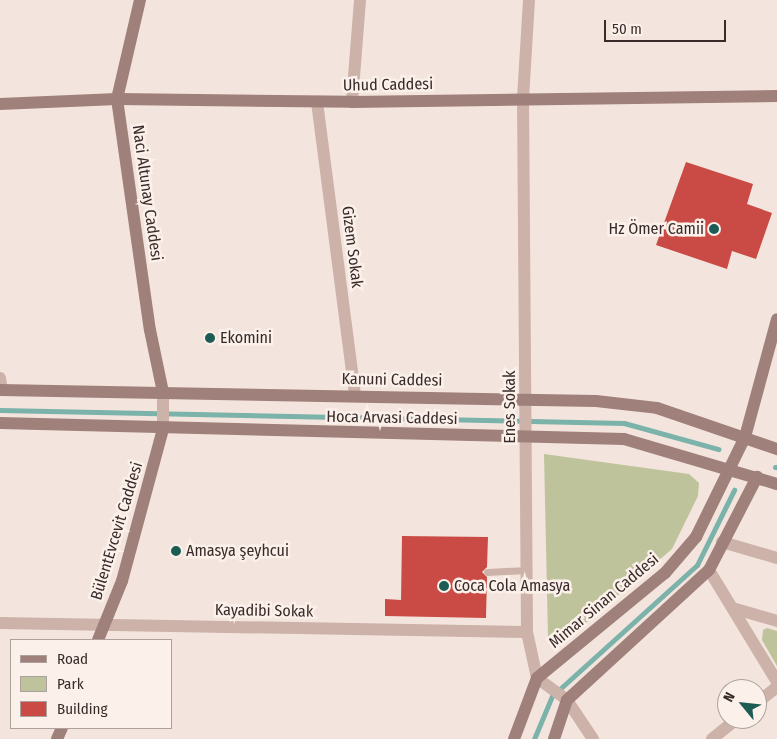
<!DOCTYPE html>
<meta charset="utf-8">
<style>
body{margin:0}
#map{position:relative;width:777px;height:739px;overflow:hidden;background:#f3e5dd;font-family:"Fira Sans Condensed",sans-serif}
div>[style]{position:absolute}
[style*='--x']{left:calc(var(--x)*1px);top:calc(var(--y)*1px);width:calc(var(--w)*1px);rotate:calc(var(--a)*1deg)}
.green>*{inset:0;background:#bec39c}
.stream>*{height:5px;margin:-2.5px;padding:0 2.5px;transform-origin:2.5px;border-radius:2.5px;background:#7bb2a9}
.building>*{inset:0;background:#ca4b45}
.lane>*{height:7px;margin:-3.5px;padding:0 3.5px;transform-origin:3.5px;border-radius:3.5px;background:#ccb2a8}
.street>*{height:12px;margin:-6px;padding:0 6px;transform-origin:6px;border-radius:6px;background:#ccb2a8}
.secondary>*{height:12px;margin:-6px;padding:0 6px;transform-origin:6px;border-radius:6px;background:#a0807a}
.dots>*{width:14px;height:14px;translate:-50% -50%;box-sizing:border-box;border:2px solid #fbf0ea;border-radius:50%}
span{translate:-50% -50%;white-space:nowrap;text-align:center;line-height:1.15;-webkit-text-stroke:5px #fbf0ea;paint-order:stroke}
.street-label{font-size:16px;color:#392b29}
.poi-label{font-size:16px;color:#392b29}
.right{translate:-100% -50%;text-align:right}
.left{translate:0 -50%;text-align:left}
.legend{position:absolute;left:10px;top:639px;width:162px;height:90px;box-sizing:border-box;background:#fbf0ea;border:1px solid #ada19d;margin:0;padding:6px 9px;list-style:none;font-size:15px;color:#392b29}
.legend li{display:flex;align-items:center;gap:10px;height:25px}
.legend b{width:25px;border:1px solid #ada19d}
.north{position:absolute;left:717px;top:679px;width:50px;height:50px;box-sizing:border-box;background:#fbf0ea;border:1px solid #ada19d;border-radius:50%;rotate:298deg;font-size:14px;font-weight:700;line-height:20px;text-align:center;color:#392b29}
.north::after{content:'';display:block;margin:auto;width:18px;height:22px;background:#1c5c54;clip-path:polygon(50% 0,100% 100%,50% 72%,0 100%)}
.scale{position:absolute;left:604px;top:20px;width:122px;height:22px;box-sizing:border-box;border:2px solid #392b29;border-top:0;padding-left:6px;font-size:15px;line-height:18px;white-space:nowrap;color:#392b29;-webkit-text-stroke:4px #fbf0ea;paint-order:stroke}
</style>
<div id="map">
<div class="green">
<i style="clip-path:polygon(544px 454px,689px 474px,699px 483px,698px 496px,672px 549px,567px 639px,548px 637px)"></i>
<i style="clip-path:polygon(767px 628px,777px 631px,777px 666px,762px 640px,763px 630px)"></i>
</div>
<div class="stream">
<i style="--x:0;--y:410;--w:624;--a:1.19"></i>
<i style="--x:624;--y:423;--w:98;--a:15.5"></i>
<i style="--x:775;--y:467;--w:2;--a:0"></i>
<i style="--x:534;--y:739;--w:47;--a:-67.3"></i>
<i style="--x:552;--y:696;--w:195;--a:-42.1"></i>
<i style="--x:697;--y:565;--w:84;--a:-63.7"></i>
</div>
<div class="building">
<i style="clip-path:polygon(686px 162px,753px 184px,747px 204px,772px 213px,756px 259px,732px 251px,727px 269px,656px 245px)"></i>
<i style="clip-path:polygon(402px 536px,488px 537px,487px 567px,482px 572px,487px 577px,486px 618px,385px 616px,385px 599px,401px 600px)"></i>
</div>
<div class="lane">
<i style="--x:487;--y:572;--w:40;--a:-2.9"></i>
</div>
<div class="street">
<i style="--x:529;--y:0;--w:98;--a:93.5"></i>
<i style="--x:523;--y:98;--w:534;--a:89.57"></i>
<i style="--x:527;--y:632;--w:47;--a:77.7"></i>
<i style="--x:537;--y:678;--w:37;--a:36"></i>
<i style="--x:567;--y:700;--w:47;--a:56.3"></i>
<i style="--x:317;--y:102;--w:296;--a:82.6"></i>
<i style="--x:352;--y:102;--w:102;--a:-85.5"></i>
<i style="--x:0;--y:378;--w:12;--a:81"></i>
<i style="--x:163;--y:429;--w:37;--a:-90"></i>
<i style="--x:722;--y:542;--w:57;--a:16.2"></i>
<i style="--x:709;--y:570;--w:131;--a:58.7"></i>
<i style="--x:736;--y:609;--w:43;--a:16.3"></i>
<i style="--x:0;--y:623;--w:527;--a:0.98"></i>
<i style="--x:757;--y:703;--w:26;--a:-39"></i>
<i style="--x:712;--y:739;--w:32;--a:-39"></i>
</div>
<div class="secondary">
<i style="--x:140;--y:0;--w:102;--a:103.1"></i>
<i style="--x:117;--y:99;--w:233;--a:81.9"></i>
<i style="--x:150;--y:330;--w:63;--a:78.2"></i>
<i style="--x:0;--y:104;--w:117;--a:-2.4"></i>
<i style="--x:117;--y:99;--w:235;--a:0.7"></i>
<i style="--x:352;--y:102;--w:425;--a:-0.8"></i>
<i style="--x:0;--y:390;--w:596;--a:1.06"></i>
<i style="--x:596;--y:401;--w:61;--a:6.5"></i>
<i style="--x:657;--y:408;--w:127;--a:18.9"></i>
<i style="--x:0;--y:423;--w:624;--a:1.47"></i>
<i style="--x:624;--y:439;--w:159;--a:16.4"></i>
<i style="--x:98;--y:640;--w:64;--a:-67.9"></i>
<i style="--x:122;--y:581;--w:157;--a:-74.9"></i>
<i style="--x:57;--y:739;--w:12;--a:-66"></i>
<i style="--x:514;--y:739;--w:65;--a:-69.3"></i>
<i style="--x:537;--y:678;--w:166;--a:-39.4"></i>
<i style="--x:665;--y:573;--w:48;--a:-49.3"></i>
<i style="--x:696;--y:537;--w:111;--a:-63.9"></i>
<i style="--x:745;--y:437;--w:122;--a:-74.8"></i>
<i style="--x:554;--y:739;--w:41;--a:-71.6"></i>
<i style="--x:567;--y:700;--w:193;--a:-42.5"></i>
<i style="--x:709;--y:570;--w:105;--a:-62.7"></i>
</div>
<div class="dots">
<i style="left:714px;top:229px;background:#1c5c54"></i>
<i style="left:210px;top:338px;background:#1c5c54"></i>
<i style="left:176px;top:551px;background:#1c5c54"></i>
<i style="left:444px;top:586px;background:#1c5c54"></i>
</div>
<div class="street-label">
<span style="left:388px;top:85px;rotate:-1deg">Uhud Caddesi</span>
<span style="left:147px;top:193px;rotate:82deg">Naci Altunay Caddesi</span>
<span style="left:352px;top:247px;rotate:83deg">Gizem Sokak</span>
<span style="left:392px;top:380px;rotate:1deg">Kanuni Caddesi</span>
<span style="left:510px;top:407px;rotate:-90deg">Enes Sokak</span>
<span style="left:392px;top:418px;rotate:1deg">Hoca Arvasi Caddesi</span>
<span style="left:117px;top:531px;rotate:-73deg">BülentEvcevit Caddesi</span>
<span style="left:604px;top:601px;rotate:-40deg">Mimar Sinan Caddesi</span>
<span style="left:264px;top:611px;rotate:1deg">Kayadibi Sokak</span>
</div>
<div class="poi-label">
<span class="right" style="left:704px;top:229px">Hz Ömer Camii</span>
<span class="left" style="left:220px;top:338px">Ekomini</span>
<span class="left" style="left:186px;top:551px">Amasya şeyhcui</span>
<span class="left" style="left:454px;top:586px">Coca Cola Amasya</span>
</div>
<ul class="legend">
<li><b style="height:6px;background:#a0807a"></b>Road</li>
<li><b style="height:14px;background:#bec39c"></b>Park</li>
<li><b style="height:14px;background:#ca4b45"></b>Building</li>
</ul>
<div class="north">N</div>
<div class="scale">50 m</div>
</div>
